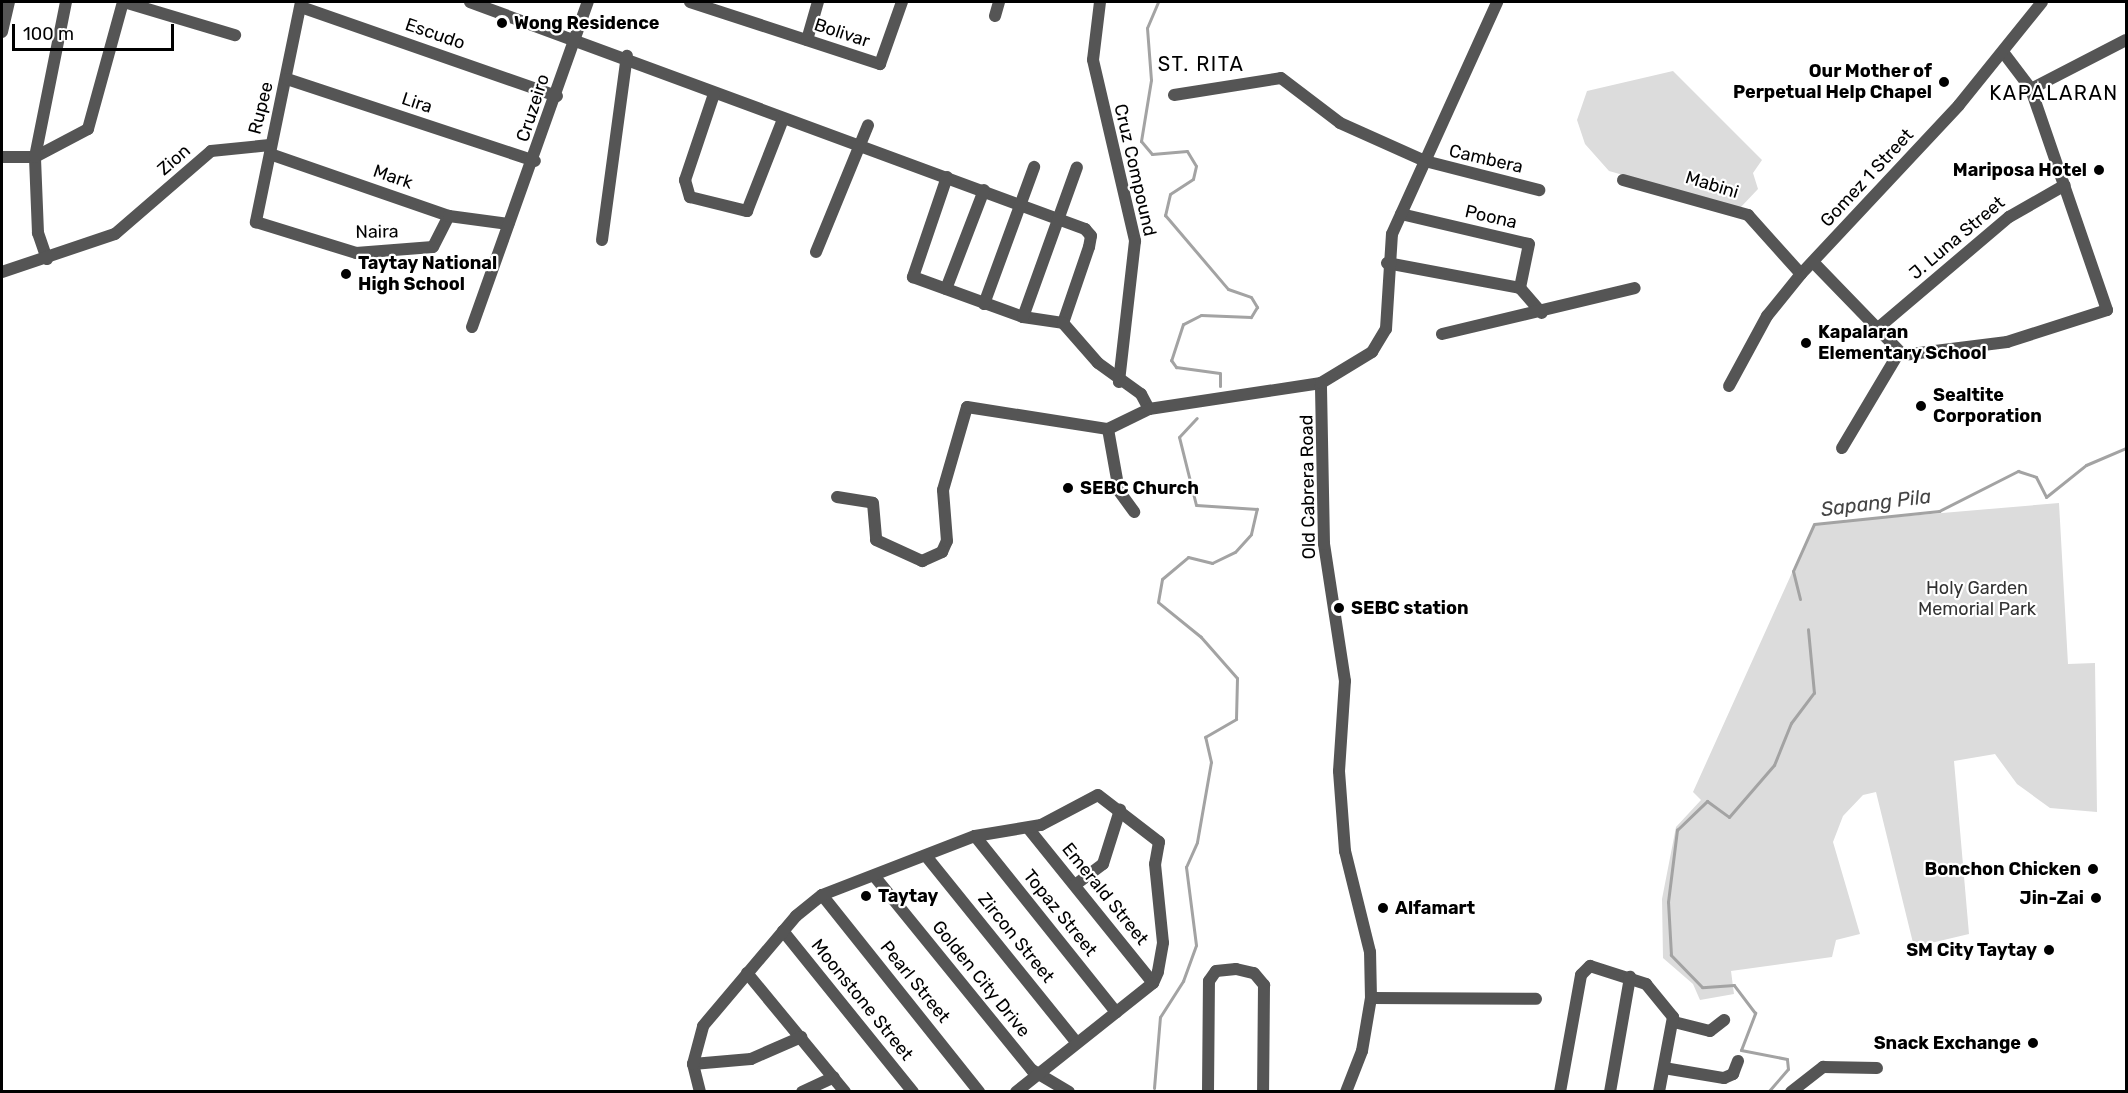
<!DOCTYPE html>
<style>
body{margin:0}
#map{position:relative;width:2128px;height:1093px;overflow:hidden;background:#fff;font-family:Rubik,sans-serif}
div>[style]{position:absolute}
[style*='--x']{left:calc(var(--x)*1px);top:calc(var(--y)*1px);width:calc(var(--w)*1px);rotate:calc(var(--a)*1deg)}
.green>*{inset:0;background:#dcdcdc}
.stream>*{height:3px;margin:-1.5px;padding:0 1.5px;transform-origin:1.5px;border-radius:1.5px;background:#a3a3a3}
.minor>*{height:12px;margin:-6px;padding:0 6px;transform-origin:6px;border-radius:6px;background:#555}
.tertiary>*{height:12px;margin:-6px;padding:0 6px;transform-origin:6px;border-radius:6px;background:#555}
.dots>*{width:16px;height:16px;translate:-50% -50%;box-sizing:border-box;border:3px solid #fff;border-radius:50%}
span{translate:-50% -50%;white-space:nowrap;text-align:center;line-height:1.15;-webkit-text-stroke:4.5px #fff;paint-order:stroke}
.poi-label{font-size:18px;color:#000;font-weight:700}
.left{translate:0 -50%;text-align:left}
.right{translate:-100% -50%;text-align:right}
.street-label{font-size:18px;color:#000}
.park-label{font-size:18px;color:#333}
.neighbourhood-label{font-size:20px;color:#000;letter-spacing:1.5px}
.water-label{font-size:20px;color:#444;font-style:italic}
.frame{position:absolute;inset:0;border:3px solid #000;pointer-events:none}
.scale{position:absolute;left:12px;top:24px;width:162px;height:27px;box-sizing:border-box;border:3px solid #000;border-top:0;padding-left:8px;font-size:18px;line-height:21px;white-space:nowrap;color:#000;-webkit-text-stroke:4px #fff;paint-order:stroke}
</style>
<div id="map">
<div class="green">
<i style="clip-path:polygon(1673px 71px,1762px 160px,1753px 173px,1758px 189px,1740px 208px,1609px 171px,1585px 144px,1577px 120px,1587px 91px)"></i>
<i style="clip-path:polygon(2059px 503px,2068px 664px,2095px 663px,2097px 812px,2050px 808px,2017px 784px,1995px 754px,1954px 761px,1969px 934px,1914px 947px,1876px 792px,1863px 795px,1843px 816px,1833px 842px,1860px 934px,1836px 940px,1832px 957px,1731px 971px,1734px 994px,1700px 1000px,1693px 984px,1663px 958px,1662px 899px,1676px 827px,1701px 800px,1693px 792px,1814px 524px)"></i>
</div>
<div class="stream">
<i style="--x:1158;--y:2;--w:28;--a:113"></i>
<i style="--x:1147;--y:28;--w:52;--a:85.6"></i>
<i style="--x:1151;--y:80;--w:62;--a:99.3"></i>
<i style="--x:1141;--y:141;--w:17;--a:50"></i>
<i style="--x:1152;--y:154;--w:35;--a:-5"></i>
<i style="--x:1187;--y:151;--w:17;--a:59"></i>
<i style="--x:1196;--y:166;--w:13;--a:103"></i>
<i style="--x:1193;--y:179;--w:27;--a:147"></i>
<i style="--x:1170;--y:194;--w:22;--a:103"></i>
<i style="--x:1165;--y:215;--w:97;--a:49.6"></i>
<i style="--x:1228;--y:289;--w:24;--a:19"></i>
<i style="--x:1251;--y:297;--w:12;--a:59"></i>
<i style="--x:1257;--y:307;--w:12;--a:121"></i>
<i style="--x:1251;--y:317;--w:50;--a:-177.7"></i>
<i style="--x:1201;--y:315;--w:20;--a:153"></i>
<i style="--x:1183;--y:324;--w:38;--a:108"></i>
<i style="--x:1171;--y:360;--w:9;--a:54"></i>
<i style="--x:1176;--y:367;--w:44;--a:7.8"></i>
<i style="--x:1220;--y:373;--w:13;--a:90"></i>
<i style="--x:1800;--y:599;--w:29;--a:-104"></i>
<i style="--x:1793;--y:571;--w:51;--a:-65.9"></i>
<i style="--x:1814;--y:524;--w:126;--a:-5.9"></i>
<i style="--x:1939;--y:511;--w:89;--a:-26.9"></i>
<i style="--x:2018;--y:471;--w:19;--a:18"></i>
<i style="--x:2036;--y:477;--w:22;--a:63"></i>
<i style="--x:2046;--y:497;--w:51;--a:-38.7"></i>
<i style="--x:2086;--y:465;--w:43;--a:-23"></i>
<i style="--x:1154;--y:1088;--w:71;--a:-85.2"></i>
<i style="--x:1160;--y:1017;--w:43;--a:-57.4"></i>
<i style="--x:1183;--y:981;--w:38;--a:-70"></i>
<i style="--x:1196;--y:945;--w:79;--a:-97.3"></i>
<i style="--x:1186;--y:867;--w:27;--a:-66"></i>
<i style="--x:1197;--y:842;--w:81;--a:-80.1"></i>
<i style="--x:1211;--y:762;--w:26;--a:-103"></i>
<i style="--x:1205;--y:737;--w:36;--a:-30"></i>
<i style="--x:1236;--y:719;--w:41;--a:-88.6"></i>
<i style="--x:1237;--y:678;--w:55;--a:-131.3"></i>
<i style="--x:1201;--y:637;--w:55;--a:-140.9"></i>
<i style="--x:1158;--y:602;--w:23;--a:-80"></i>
<i style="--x:1162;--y:579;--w:34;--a:-40"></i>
<i style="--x:1188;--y:557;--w:25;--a:14"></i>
<i style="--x:1212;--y:563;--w:25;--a:-26"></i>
<i style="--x:1235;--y:552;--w:24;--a:-48"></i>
<i style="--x:1251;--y:534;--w:26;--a:-77"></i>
<i style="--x:1257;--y:509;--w:61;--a:-176.2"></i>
<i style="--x:1196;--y:505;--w:70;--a:-104"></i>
<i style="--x:1179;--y:437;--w:26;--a:-47"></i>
<i style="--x:1768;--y:1092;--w:30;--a:-49"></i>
<i style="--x:1788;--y:1069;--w:10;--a:-96"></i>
<i style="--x:1787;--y:1059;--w:47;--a:-168.9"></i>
<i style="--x:1741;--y:1050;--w:40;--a:-69"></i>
<i style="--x:1755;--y:1013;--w:35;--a:-127"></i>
<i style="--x:1734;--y:985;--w:32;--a:176"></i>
<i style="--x:1702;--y:987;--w:45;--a:-134.1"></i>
<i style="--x:1671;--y:955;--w:53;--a:-93.2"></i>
<i style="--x:1668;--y:902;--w:73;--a:-82.9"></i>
<i style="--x:1677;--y:830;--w:42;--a:-44"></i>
<i style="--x:1707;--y:801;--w:27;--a:36"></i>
<i style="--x:1729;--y:817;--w:69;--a:-49.1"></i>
<i style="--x:1774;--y:765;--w:45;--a:-68"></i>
<i style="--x:1791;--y:723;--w:38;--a:-53"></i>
<i style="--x:1814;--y:693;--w:64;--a:-95.4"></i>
</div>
<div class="minor">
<i style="--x:124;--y:2;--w:116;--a:16.6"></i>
<i style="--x:301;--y:2;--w:225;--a:101.6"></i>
<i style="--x:256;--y:222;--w:105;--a:17.2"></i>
<i style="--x:356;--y:253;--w:77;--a:-4.5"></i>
<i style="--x:433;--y:247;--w:35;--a:-63"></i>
<i style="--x:470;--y:2;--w:656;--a:20.26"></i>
<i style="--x:1085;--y:229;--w:9;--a:49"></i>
<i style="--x:1091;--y:236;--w:11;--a:100"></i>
<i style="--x:1089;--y:247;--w:80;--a:108.9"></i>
<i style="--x:690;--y:2;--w:200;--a:18.1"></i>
<i style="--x:880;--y:64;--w:66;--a:-70.5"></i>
<i style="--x:1100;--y:2;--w:58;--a:96.9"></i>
<i style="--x:1093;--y:60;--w:186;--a:76.9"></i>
<i style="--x:1135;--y:241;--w:142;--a:96.5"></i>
<i style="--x:301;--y:7;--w:271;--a:19.2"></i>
<i style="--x:995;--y:16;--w:15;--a:-74"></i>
<i style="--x:2;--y:32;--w:31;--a:-77"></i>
<i style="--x:807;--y:40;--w:40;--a:-74"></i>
<i style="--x:287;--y:79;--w:261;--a:18.3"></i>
<i style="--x:2031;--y:89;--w:107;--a:-27.3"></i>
<i style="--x:714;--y:94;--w:91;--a:108.6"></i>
<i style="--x:685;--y:180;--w:18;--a:74"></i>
<i style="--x:690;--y:197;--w:59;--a:13.8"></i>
<i style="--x:747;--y:211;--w:99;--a:-68.6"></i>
<i style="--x:1174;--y:95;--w:108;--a:-9"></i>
<i style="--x:1281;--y:78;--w:74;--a:37.3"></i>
<i style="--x:1340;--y:123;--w:93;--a:24.1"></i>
<i style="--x:1425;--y:161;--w:118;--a:14.3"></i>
<i style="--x:270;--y:154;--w:189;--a:19.1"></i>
<i style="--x:449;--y:216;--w:60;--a:7.7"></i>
<i style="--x:2;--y:157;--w:33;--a:0"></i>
<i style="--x:35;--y:157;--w:60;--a:-27.8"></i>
<i style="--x:88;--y:129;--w:132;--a:-74.6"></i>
<i style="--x:947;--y:177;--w:106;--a:108.8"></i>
<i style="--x:913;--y:277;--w:117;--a:20"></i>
<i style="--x:1023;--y:317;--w:40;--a:8.5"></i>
<i style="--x:1063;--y:323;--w:53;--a:48.8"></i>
<i style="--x:1098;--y:363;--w:53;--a:35.8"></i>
<i style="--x:1141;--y:394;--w:17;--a:62"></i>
<i style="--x:1623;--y:180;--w:130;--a:15.6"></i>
<i style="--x:1748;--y:215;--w:79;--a:48.1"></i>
<i style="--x:1401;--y:214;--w:131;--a:13.2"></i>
<i style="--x:1529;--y:244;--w:45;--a:101.6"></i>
<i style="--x:602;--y:240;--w:186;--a:-82.3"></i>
<i style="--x:816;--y:252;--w:137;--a:-67.7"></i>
<i style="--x:47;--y:259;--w:28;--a:-109"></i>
<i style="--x:38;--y:233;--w:76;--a:-92.3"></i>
<i style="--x:35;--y:157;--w:158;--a:-78.7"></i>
<i style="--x:1813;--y:262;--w:129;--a:45.9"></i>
<i style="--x:1903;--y:355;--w:105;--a:-7.1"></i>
<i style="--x:2007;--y:342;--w:105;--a:-17.7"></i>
<i style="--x:2107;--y:310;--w:234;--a:-109"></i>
<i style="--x:2031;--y:89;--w:46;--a:-127.1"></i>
<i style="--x:1387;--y:263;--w:135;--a:10.6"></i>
<i style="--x:1520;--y:288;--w:33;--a:49"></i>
<i style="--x:2;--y:272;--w:119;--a:-18.6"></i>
<i style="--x:115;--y:234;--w:127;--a:-40.8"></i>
<i style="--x:211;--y:151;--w:59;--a:-5.8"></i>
<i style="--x:946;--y:289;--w:106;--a:-69"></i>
<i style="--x:984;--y:304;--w:146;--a:-69.9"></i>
<i style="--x:1023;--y:317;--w:159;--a:-70.2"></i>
<i style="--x:472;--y:327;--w:345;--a:-70.4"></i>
<i style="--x:1878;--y:328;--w:172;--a:-40.3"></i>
<i style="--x:2009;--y:217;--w:64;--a:-29.7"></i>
<i style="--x:1442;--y:334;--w:198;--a:-13.4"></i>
<i style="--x:1729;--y:386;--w:80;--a:-61.5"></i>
<i style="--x:1767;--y:316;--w:54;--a:-51"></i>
<i style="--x:1801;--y:274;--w:231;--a:-46.9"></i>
<i style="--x:1959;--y:105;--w:132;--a:-51.1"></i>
<i style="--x:1108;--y:429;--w:63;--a:79.9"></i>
<i style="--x:1119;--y:491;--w:26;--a:54"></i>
<i style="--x:1842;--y:448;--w:109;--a:-59.2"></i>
<i style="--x:837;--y:497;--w:36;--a:9"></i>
<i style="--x:873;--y:503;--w:37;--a:85"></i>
<i style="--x:876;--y:540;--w:51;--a:24.5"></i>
<i style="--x:922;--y:561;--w:22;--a:-24"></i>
<i style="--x:942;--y:552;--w:12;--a:-66"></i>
<i style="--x:947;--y:541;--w:51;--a:-94.5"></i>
<i style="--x:943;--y:490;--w:86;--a:-73.9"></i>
<i style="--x:967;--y:407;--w:143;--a:8.9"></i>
<i style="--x:1108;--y:429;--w:46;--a:-26"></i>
<i style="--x:1149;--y:409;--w:174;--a:-8.6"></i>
<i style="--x:1028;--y:828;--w:199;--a:51.1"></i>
<i style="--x:975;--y:836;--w:226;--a:51.3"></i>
<i style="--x:926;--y:856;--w:240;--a:51.1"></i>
<i style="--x:875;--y:877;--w:249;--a:50.9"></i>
<i style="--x:1032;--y:1070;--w:43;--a:30.7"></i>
<i style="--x:1075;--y:885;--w:35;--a:-37"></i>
<i style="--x:1103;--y:864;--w:57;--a:-72.5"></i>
<i style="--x:822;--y:895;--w:252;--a:51.4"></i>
<i style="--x:783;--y:931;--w:207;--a:51.1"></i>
<i style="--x:747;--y:973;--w:154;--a:50.5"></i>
<i style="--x:1371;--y:998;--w:165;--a:0.3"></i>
<i style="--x:1674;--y:1022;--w:37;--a:14"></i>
<i style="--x:1710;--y:1031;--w:18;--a:-38"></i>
<i style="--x:693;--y:1064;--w:58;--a:-4.9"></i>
<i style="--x:751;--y:1059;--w:55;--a:-23.7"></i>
<i style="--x:1664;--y:1068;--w:61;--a:9.5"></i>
<i style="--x:1724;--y:1078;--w:10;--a:-24"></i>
<i style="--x:1733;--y:1074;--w:14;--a:-69"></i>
<i style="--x:700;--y:1092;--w:29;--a:-104"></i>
<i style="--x:693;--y:1064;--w:39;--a:-75"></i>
<i style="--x:703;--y:1026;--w:144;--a:-49.8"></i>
<i style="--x:796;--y:916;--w:33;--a:-39"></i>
<i style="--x:822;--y:895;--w:164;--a:-21.1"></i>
<i style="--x:975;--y:836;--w:67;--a:-9.5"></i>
<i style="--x:1041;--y:825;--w:64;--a:-27.8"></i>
<i style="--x:1098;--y:795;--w:77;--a:37.6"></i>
<i style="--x:1159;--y:842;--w:22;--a:100"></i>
<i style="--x:1155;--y:864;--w:79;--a:84.2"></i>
<i style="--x:1163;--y:943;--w:29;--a:100"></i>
<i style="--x:1158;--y:972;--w:12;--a:114"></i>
<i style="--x:1153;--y:983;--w:175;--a:141.5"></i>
<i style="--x:802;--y:1092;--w:35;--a:-25"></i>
<i style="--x:1208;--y:1092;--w:111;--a:-89.5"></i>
<i style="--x:1209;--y:981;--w:12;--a:-55"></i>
<i style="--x:1216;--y:971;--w:20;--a:-6"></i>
<i style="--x:1236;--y:969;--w:18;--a:13"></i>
<i style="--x:1254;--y:973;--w:16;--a:50"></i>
<i style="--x:1264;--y:985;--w:107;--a:90.5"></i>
<i style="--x:1560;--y:1092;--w:119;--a:-79.8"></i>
<i style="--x:1581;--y:975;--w:13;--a:-45"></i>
<i style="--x:1590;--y:966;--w:59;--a:17.8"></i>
<i style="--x:1646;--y:984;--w:43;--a:50.7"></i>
<i style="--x:1673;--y:1017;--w:76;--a:100.6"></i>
<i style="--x:1610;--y:1092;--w:117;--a:-80.1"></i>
<i style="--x:1791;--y:1092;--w:41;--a:-38"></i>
<i style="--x:1823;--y:1067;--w:54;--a:1.1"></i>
</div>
<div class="tertiary">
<i style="--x:1346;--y:1092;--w:44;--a:-68.7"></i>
<i style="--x:1362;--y:1051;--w:54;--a:-80.4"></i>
<i style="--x:1371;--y:998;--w:46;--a:-91.2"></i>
<i style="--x:1370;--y:952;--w:104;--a:-103.9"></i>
<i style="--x:1345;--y:851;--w:80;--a:-94.3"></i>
<i style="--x:1339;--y:771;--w:90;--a:-86.2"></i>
<i style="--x:1345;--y:681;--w:139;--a:-98.7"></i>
<i style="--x:1324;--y:544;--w:161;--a:-91.1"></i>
<i style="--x:1321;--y:383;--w:60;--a:-31.3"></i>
<i style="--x:1372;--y:352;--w:27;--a:-59"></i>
<i style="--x:1386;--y:329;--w:95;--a:-86.4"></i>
<i style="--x:1392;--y:234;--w:255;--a:-65.6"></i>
</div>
<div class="dots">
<i style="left:502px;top:23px;background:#000"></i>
<i style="left:1944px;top:82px;background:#000"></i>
<i style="left:2099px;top:170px;background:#000"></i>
<i style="left:346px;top:274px;background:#000"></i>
<i style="left:1806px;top:343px;background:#000"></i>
<i style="left:1921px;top:406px;background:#000"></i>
<i style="left:1068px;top:488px;background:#000"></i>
<i style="left:1339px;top:608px;background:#000"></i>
<i style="left:2093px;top:869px;background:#000"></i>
<i style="left:866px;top:896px;background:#000"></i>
<i style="left:2096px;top:898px;background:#000"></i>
<i style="left:1383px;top:908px;background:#000"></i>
<i style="left:2049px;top:950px;background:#000"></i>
<i style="left:2033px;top:1043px;background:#000"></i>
</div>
<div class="poi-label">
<span class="left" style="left:514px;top:23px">Wong Residence</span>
<span class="right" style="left:1932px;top:82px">Our Mother of<br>Perpetual Help Chapel</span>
<span class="right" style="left:2087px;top:170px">Mariposa Hotel</span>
<span class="left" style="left:358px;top:274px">Taytay National<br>High School</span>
<span class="left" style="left:1818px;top:343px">Kapalaran<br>Elementary School</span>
<span class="left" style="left:1933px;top:406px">Sealtite<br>Corporation</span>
<span class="left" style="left:1080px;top:488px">SEBC Church</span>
<span class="left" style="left:1351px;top:608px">SEBC station</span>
<span class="right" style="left:2081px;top:869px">Bonchon Chicken</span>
<span class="left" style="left:878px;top:896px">Taytay</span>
<span class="right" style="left:2084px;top:898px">Jin-Zai</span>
<span class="left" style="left:1395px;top:908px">Alfamart</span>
<span class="right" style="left:2037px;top:950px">SM City Taytay</span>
<span class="right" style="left:2021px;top:1043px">Snack Exchange</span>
</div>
<div class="street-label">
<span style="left:842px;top:33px;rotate:18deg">Bolivar</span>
<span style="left:435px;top:34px;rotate:19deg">Escudo</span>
<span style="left:417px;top:103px;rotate:18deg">Lira</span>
<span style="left:261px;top:108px;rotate:-76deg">Rupee</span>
<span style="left:533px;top:108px;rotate:-72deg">Cruzeiro</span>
<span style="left:1486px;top:159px;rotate:13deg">Cambera</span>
<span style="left:174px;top:160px;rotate:-41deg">Zion</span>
<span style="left:1135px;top:170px;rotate:77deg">Cruz Compound</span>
<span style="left:393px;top:177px;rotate:19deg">Mark</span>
<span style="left:1867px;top:178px;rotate:-47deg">Gomez 1 Street</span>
<span style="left:1712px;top:185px;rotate:17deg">Mabini</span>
<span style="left:1491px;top:217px;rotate:13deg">Poona</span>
<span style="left:377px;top:232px;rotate:-1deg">Naira</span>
<span style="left:1957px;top:238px;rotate:-40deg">J. Luna Street</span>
<span style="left:1308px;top:487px;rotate:-91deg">Old Cabrera Road</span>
<span style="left:1105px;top:894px;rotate:51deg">Emerald Street</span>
<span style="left:1060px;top:913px;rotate:51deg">Topaz Street</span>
<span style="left:1016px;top:938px;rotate:51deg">Zircon Street</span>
<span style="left:981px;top:979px;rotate:51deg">Golden City Drive</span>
<span style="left:915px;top:982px;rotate:51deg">Pearl Street</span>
<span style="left:862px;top:1000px;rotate:51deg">Moonstone Street</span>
</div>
<div class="park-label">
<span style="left:1977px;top:599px">Holy Garden<br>Memorial Park</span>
</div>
<div class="neighbourhood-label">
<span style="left:1201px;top:64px">ST. RITA</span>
<span style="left:2054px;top:93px">KAPALARAN</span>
</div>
<div class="water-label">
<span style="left:1876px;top:503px;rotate:-7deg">Sapang Pila</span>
</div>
<div class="frame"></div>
<div class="scale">100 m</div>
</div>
